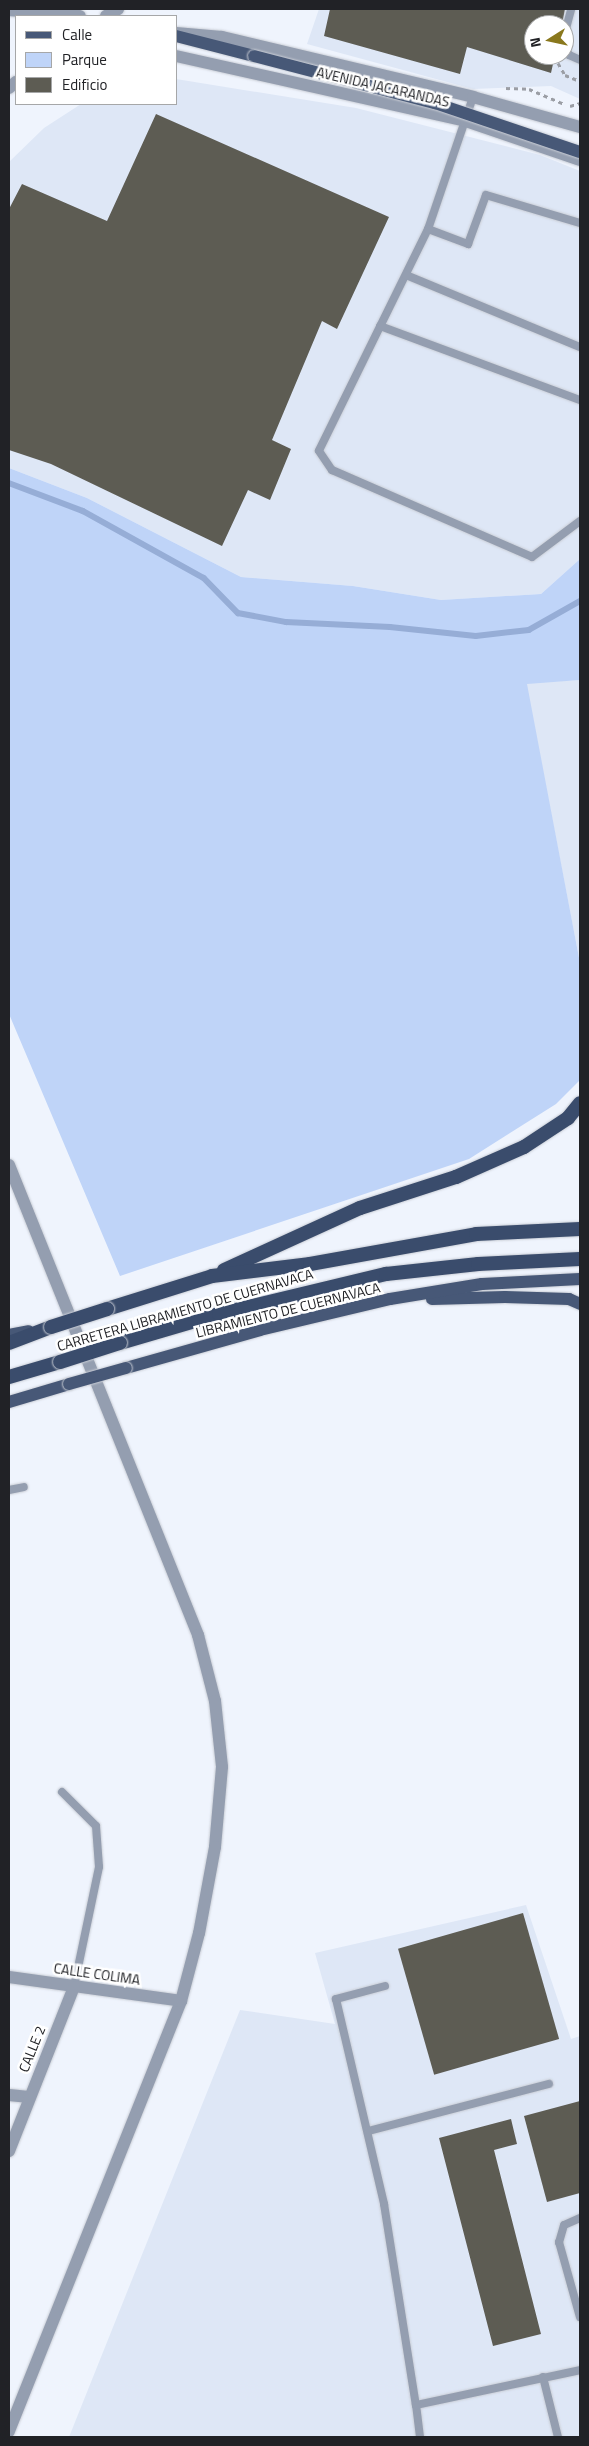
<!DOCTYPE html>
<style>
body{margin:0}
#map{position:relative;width:589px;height:2446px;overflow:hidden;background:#eff4fd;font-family:"Titillium Web",sans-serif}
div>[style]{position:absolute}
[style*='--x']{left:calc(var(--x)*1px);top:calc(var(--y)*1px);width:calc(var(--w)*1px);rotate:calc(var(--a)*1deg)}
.built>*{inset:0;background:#dee7f6}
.green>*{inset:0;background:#bfd4f8}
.stream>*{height:5.5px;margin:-2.75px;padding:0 2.75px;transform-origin:2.75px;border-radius:2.75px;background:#96add6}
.building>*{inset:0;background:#5d5c53;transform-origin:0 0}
.path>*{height:3px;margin-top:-1.5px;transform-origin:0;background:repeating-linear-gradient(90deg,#9b9ea5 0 4px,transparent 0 8px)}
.roads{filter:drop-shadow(0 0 1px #caced6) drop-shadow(0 0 1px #caced6)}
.service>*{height:8px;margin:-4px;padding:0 4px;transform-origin:4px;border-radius:4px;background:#949eb0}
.minor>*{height:12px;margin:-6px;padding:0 6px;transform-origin:6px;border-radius:6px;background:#949eb0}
.tertiary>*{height:12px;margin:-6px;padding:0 6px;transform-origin:6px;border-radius:6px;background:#949eb0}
.primary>*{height:12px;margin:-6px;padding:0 6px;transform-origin:6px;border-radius:6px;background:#475877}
.trunk>*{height:14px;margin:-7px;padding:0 7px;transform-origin:7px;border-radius:7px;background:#3a4c6c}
.bridges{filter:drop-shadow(0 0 1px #caced6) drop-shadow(0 0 1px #caced6)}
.primary-bridge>*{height:12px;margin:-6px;padding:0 6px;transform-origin:6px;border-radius:6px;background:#475877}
.trunk-bridge>*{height:14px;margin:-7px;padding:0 7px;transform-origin:7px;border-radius:7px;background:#3a4c6c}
span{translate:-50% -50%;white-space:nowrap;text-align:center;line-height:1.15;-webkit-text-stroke:5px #fff;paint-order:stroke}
.street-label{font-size:14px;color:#212226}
.frame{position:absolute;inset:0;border:10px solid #212226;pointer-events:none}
.legend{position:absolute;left:15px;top:15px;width:162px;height:90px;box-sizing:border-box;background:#fff;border:1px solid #a6a7a8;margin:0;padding:6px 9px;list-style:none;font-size:15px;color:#212226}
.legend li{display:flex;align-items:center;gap:10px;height:25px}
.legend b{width:25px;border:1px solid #a6a7a8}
.north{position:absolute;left:524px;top:15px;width:50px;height:50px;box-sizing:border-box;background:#fff;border:1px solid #a6a7a8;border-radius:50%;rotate:260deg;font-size:14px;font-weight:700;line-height:20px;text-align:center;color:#212226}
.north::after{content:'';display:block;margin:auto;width:18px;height:22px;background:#8a781d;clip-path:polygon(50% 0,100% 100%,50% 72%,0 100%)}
</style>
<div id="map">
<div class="built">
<i style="clip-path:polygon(evenodd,319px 9px,580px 9px,580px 99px,551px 86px,473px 89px,307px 44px,319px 9px,534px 25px,564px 25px,564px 55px,534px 55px,534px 25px)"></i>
<i style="clip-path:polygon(176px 79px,356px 108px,540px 155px,580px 171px,580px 559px,541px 594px,441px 600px,353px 586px,241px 577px,87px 498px,9px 468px,9px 162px,44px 128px,81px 104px,176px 104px)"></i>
<i style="clip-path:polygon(580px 680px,580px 963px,526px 683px)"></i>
<i style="clip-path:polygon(526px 1905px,571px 2039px,580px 2036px,580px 2437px,69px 2437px,240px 2010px,335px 2024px,315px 1953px)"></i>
</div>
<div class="green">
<i style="clip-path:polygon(9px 468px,87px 498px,241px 577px,353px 586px,441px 600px,541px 594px,580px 559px,580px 680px,527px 684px,580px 963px,580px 1080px,556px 1104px,469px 1159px,120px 1276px,9px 1014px)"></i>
</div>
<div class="stream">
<i style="--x:9;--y:483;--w:79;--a:20.7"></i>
<i style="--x:83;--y:511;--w:138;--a:29"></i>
<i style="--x:204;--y:578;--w:49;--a:45.8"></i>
<i style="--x:238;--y:613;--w:49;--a:10.6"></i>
<i style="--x:286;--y:622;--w:104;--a:2.8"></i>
<i style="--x:390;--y:627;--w:86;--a:6"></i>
<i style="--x:476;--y:636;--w:53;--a:-6.5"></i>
<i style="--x:529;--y:630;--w:59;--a:-29.6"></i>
</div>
<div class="building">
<i style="clip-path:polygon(330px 9px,565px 9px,562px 25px,534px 25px,534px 55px,555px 55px,551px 73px,467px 47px,460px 74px,324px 36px)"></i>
<i style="clip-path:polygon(156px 114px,389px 217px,337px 329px,322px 321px,272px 440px,291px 449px,270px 500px,248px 490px,222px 546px,51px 464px,9px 450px,9px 209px,22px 184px,107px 221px)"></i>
<i style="left:523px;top:1913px;width:131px;height:130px;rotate:74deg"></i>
<i style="clip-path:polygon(580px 2101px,580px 2193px,547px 2202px,524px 2116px)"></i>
<i style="clip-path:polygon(511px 2119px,517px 2144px,494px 2150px,541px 2334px,493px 2346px,439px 2138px)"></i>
</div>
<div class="path">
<i style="--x:558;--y:63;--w:14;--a:60"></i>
<i style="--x:565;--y:75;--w:16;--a:22"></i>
<i style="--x:506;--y:88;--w:23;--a:2"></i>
<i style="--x:529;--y:89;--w:38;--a:23"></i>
<i style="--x:570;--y:106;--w:10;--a:-17"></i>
</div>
<div class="roads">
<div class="service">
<i style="--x:564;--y:36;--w:28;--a:-75"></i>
<i style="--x:564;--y:46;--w:10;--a:61"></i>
<i style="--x:569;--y:55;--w:12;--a:24"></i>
<i style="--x:473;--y:97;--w:139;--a:108.8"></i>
<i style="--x:428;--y:229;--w:247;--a:116.2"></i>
<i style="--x:319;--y:451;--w:23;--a:56"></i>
<i style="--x:332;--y:470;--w:218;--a:23.5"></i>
<i style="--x:532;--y:557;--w:60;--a:-36.9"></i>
<i style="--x:428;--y:229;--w:43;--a:20.6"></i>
<i style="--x:468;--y:244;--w:52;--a:-69.8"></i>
<i style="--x:486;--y:195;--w:98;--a:16.6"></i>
<i style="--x:406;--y:275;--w:188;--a:22.5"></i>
<i style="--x:380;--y:326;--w:213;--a:20.3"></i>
<i style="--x:9;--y:1490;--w:15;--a:-11"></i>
<i style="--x:62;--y:1792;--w:48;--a:45"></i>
<i style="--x:96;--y:1826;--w:41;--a:85.8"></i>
<i style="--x:99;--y:1867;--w:123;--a:101.8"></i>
<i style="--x:385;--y:1986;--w:51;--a:165.1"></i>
<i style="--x:336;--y:1999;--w:211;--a:76.8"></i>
<i style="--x:384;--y:2204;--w:204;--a:81"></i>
<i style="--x:368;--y:2131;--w:187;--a:-14.6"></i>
<i style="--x:580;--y:2218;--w:17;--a:156"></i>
<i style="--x:564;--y:2225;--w:18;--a:106"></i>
<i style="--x:559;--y:2242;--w:78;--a:74.4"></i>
<i style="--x:543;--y:2377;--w:62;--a:76"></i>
<i style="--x:420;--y:2437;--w:32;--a:-97"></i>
<i style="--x:416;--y:2405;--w:168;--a:-12"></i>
</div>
<div class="minor">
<i style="--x:106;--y:16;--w:14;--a:-30"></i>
<i style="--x:9;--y:88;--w:9;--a:-41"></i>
<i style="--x:9;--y:1165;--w:507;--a:68.09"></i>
<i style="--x:198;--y:1635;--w:68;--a:75.6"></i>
<i style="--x:215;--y:1701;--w:66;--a:83.9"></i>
<i style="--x:222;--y:1767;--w:80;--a:95"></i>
<i style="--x:215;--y:1847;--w:87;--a:100.5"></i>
<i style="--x:199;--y:1933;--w:70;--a:104.8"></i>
<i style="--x:181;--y:2001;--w:464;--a:111.8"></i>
<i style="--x:9;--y:1977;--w:174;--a:7.9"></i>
<i style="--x:9;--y:2095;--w:20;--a:6"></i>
<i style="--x:9;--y:2151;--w:176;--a:-68.4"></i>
</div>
<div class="tertiary">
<i style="--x:9;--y:10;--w:71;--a:4.8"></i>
<i style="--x:176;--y:33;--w:46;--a:5"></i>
<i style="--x:222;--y:37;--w:258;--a:13.4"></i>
<i style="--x:473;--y:97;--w:111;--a:15.7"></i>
<i style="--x:176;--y:56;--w:297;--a:12.6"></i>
<i style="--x:466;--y:121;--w:120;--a:18.9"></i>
</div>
<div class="primary">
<i style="--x:176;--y:36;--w:81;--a:14.4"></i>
<i style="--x:432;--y:1299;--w:73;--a:-1.6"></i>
<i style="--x:505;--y:1297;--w:64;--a:1.8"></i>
<i style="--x:569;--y:1299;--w:12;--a:24"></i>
<i style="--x:9;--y:1335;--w:20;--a:-11"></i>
<i style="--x:126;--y:1368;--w:139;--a:-15.8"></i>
<i style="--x:260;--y:1330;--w:134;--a:-13.4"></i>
<i style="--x:390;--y:1299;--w:93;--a:-9.3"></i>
<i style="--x:482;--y:1284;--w:98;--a:-2.9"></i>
<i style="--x:9;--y:1402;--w:63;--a:-16.7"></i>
</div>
<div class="trunk">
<i style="--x:224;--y:1270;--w:149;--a:-24.5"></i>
<i style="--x:360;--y:1208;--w:101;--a:-17.9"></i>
<i style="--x:456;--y:1177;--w:74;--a:-23.8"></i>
<i style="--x:524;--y:1147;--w:53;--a:-33.4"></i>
<i style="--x:568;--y:1118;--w:19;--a:-51"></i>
<i style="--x:107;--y:1309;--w:110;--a:-17.4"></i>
<i style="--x:212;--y:1276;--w:99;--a:-7"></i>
<i style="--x:310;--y:1264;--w:169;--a:-10.2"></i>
<i style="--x:476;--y:1234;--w:104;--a:-2.8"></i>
<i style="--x:9;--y:1343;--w:45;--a:-20.9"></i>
<i style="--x:120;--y:1343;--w:103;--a:-16.3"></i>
<i style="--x:219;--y:1314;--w:172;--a:-13.5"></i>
<i style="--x:386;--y:1274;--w:93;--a:-6.2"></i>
<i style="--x:478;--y:1264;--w:102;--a:-2.8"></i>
<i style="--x:9;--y:1377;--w:53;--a:-16.4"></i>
</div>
</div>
<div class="bridges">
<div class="primary-bridge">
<i style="--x:254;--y:56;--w:187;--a:14.6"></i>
<i style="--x:435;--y:103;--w:153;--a:18.7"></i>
<i style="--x:69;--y:1384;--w:59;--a:-15.7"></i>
</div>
<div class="trunk-bridge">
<i style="--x:51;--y:1327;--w:59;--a:-17.8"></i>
<i style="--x:60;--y:1362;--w:63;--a:-17.6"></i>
</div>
</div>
<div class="street-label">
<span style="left:383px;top:87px;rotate:13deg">AVENIDA JACARANDAS</span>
<span style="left:185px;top:1310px;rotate:-16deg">CARRETERA LIBRAMIENTO DE CUERNAVACA</span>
<span style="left:288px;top:1310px;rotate:-14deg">LIBRAMIENTO DE CUERNAVACA</span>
<span style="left:97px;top:1974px;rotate:8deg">CALLE COLIMA</span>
<span style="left:32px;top:2049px;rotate:-68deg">CALLE 2</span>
</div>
<div class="frame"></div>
<ul class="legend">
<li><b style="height:6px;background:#475877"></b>Calle</li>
<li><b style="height:14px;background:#bfd4f8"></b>Parque</li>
<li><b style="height:14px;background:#5d5c53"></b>Edificio</li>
</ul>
<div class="north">N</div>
</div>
